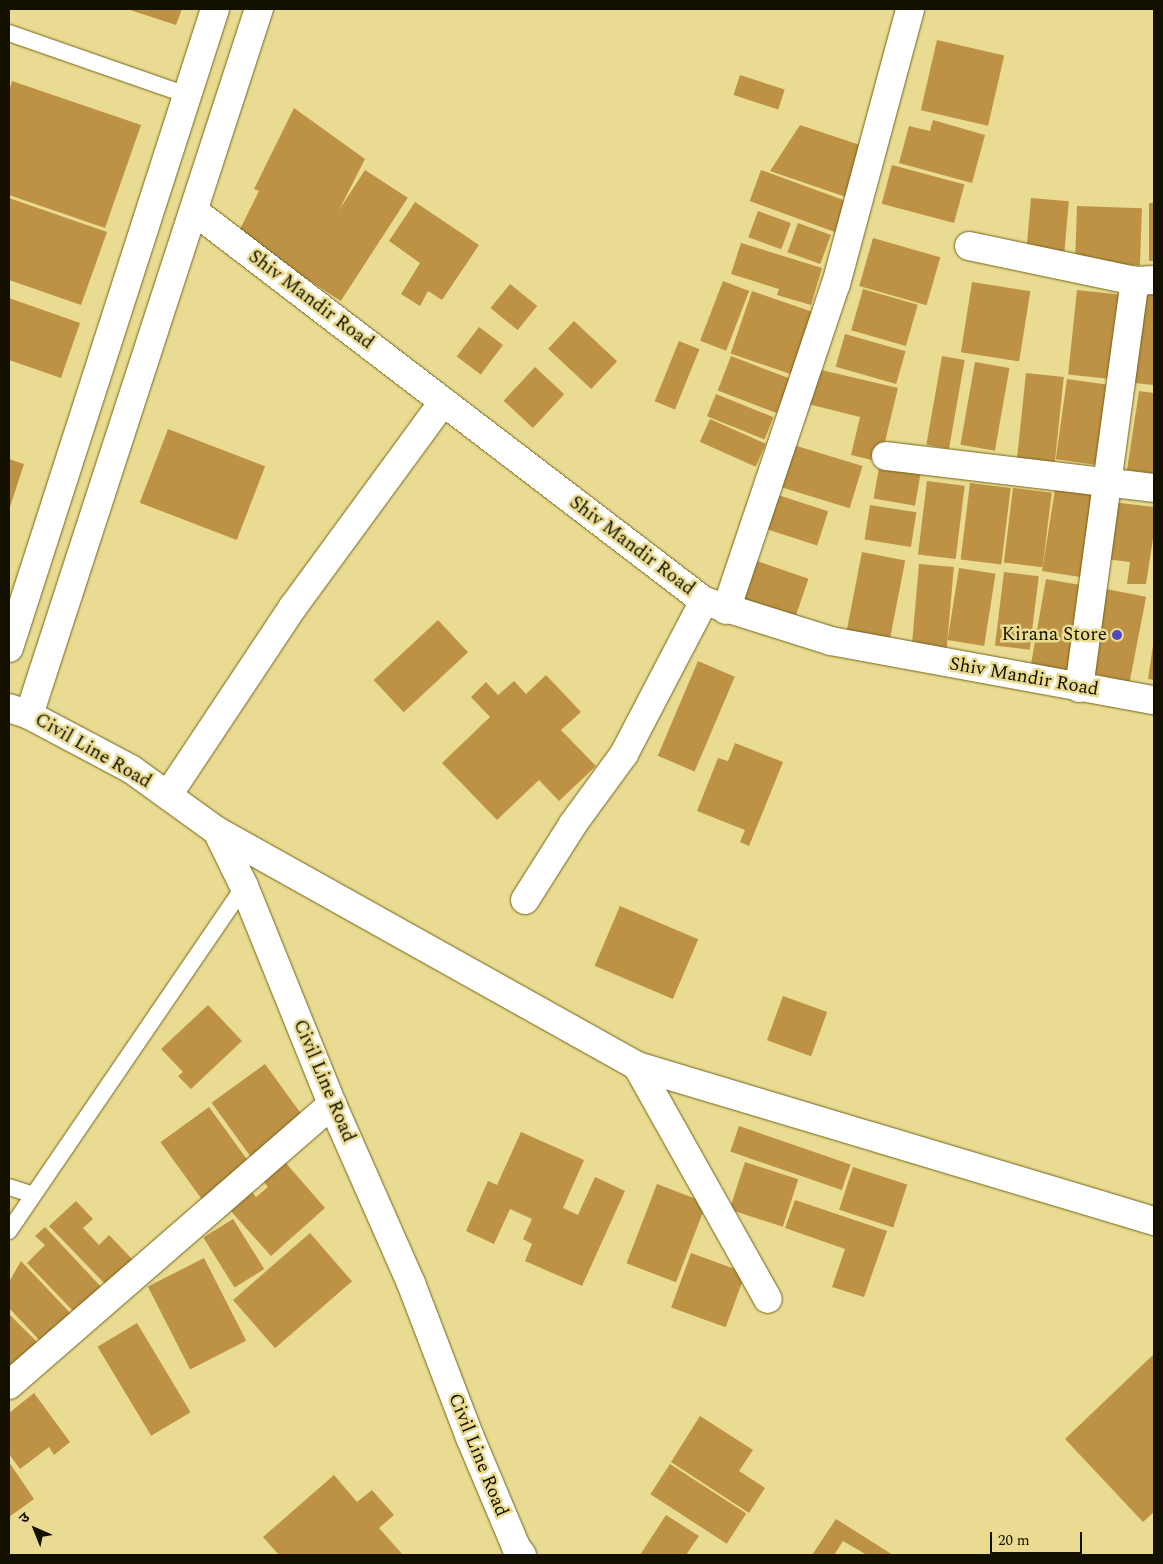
<!DOCTYPE html>
<meta charset="utf-8">
<style>
body{margin:0}
#map{position:relative;width:1163px;height:1564px;overflow:hidden;background:#e9db91;font-family:Spectral,"Noto Sans Devanagari",serif}
div>[style]{position:absolute}
[style*='--x']{left:calc(var(--x)*1px);top:calc(var(--y)*1px);width:calc(var(--w)*1px);rotate:calc(var(--a)*1deg)}
.building>*{inset:0;background:#be9245;transform-origin:0 0}
.roads{filter:drop-shadow(0 0 1px #726418) drop-shadow(0 0 1px #726418)}
.service>*{height:16px;margin:-8px;padding:0 8px;transform-origin:8px;border-radius:8px;background:#fff}
.minor>*{height:28px;margin:-14px;padding:0 14px;transform-origin:14px;border-radius:14px;background:#fff}
.tertiary>*{height:28px;margin:-14px;padding:0 14px;transform-origin:14px;border-radius:14px;background:#fff}
.dots>*{width:14px;height:14px;translate:-50% -50%;box-sizing:border-box;border:2px solid #e9db91;border-radius:50%}
span{translate:-50% -50%;white-space:nowrap;text-align:center;line-height:1.15;-webkit-text-stroke:5px #e9db91;paint-order:stroke}
.street-label{font-size:19px;color:#141000}
.poi-label{font-size:19px;color:#141000}
.right{translate:-100% -50%;text-align:right}
.frame{position:absolute;inset:0;border:10px solid #141000;pointer-events:none}
.north{position:absolute;left:10px;top:1504px;width:50px;height:50px;-webkit-text-stroke:4px #e9db91;paint-order:stroke;rotate:316deg;font-size:14px;font-weight:700;line-height:20px;text-align:center;color:#141000}
.north::after{content:'';display:block;margin:auto;width:18px;height:22px;background:#141000;clip-path:polygon(50% 0,100% 100%,50% 72%,0 100%)}
.scale{position:absolute;left:990px;top:1532px;width:92px;height:22px;box-sizing:border-box;border:2px solid #141000;border-top:0;padding-left:6px;font-size:15px;line-height:18px;white-space:nowrap;color:#141000;-webkit-text-stroke:4px #e9db91;paint-order:stroke}
</style>
<div id="map">
<div class="building">
<i style="clip-path:polygon(127px 9px,182px 9px,176px 25px)"></i>
<i style="left:937px;top:40px;width:69px;height:72px;rotate:13deg"></i>
<i style="left:740px;top:75px;width:47px;height:21px;rotate:18deg"></i>
<i style="clip-path:polygon(12px 81px,141px 125px,105px 228px,9px 195px,9px 91px)"></i>
<i style="clip-path:polygon(294px 108px,365px 159px,304px 279px,239px 231px,259px 191px,254px 189px)"></i>
<i style="clip-path:polygon(933px 120px,985px 135px,972px 183px,899px 163px,909px 126px,930px 131px)"></i>
<i style="clip-path:polygon(800px 125px,860px 145px,846px 197px,770px 171px)"></i>
<i style="left:892px;top:165px;width:75px;height:40px;rotate:15deg"></i>
<i style="left:365px;top:170px;width:51px;height:123px;rotate:33deg"></i>
<i style="left:761px;top:170px;width:92px;height:33px;rotate:20deg"></i>
<i style="clip-path:polygon(9px 198px,107px 232px,81px 305px,9px 280px)"></i>
<i style="left:1031px;top:198px;width:38px;height:51px;rotate:5deg"></i>
<i style="clip-path:polygon(415px 202px,479px 245px,442px 300px,428px 291px,420px 306px,401px 294px,420px 263px,389px 241px)"></i>
<i style="left:1149px;top:203px;width:5px;height:58px"></i>
<i style="left:1077px;top:206px;width:65px;height:57px;rotate:2deg"></i>
<i style="left:758px;top:211px;width:35px;height:28px;rotate:20deg"></i>
<i style="left:798px;top:223px;width:35px;height:31px;rotate:20deg"></i>
<i style="left:873px;top:238px;width:70px;height:50px;rotate:16deg"></i>
<i style="clip-path:polygon(741px 243px,822px 268px,811px 305px,777px 295px,779px 289px,731px 274px)"></i>
<i style="left:723px;top:281px;width:28px;height:64px;rotate:21deg"></i>
<i style="left:972px;top:282px;width:59px;height:71px;rotate:9deg"></i>
<i style="left:510px;top:284px;width:35px;height:31px;rotate:39deg"></i>
<i style="left:863px;top:289px;width:57px;height:43px;rotate:16deg"></i>
<i style="left:1077px;top:290px;width:45px;height:85px;rotate:6deg"></i>
<i style="left:752px;top:291px;width:65px;height:66px;rotate:19deg"></i>
<i style="clip-path:polygon(1145px 291px,1154px 292px,1154px 385px,1134px 383px)"></i>
<i style="clip-path:polygon(9px 298px,80px 323px,61px 378px,9px 360px)"></i>
<i style="left:574px;top:321px;width:59px;height:38px;rotate:43deg"></i>
<i style="left:479px;top:327px;width:30px;height:37px;rotate:37deg"></i>
<i style="left:845px;top:334px;width:63px;height:34px;rotate:16deg"></i>
<i style="left:679px;top:341px;width:22px;height:65px;rotate:22deg"></i>
<i style="left:731px;top:356px;width:63px;height:37px;rotate:21deg"></i>
<i style="left:942px;top:356px;width:23px;height:90px;rotate:10deg"></i>
<i style="left:975px;top:362px;width:35px;height:84px;rotate:10deg"></i>
<i style="left:535px;top:367px;width:40px;height:46px;rotate:43deg"></i>
<i style="clip-path:polygon(813px 368px,898px 388px,880px 462px,851px 455px,860px 417px,804px 403px)"></i>
<i style="left:1026px;top:373px;width:38px;height:86px;rotate:6deg"></i>
<i style="left:1067px;top:379px;width:45px;height:81px;rotate:8deg"></i>
<i style="clip-path:polygon(1139px 391px,1154px 393px,1154px 474px,1127px 470px)"></i>
<i style="left:716px;top:394px;width:62px;height:24px;rotate:22deg"></i>
<i style="left:710px;top:419px;width:61px;height:25px;rotate:24deg"></i>
<i style="left:168px;top:429px;width:104px;height:79px;rotate:21deg"></i>
<i style="left:787px;top:443px;width:79px;height:44px;rotate:17deg"></i>
<i style="clip-path:polygon(9px 459px,24px 464px,9px 510px)"></i>
<i style="left:880px;top:462px;width:42px;height:37px;rotate:10deg"></i>
<i style="left:927px;top:481px;width:38px;height:74px;rotate:7deg"></i>
<i style="left:970px;top:483px;width:41px;height:77px;rotate:7deg"></i>
<i style="left:1056px;top:483px;width:43px;height:89px;rotate:9deg"></i>
<i style="left:1013px;top:488px;width:39px;height:75px;rotate:7deg"></i>
<i style="left:775px;top:494px;width:56px;height:36px;rotate:18deg"></i>
<i style="clip-path:polygon(1112px 502px,1154px 507px,1154px 532px,1146px 584px,1127px 584px,1130px 562px,1105px 559px)"></i>
<i style="left:870px;top:505px;width:47px;height:35px;rotate:9deg"></i>
<i style="left:862px;top:552px;width:44px;height:80px;rotate:11deg"></i>
<i style="left:748px;top:558px;width:64px;height:44px;rotate:19deg"></i>
<i style="left:919px;top:564px;width:35px;height:82px;rotate:5deg"></i>
<i style="left:959px;top:568px;width:37px;height:73px;rotate:9deg"></i>
<i style="left:1004px;top:572px;width:35px;height:74px;rotate:7deg"></i>
<i style="left:1046px;top:579px;width:42px;height:89px;rotate:10deg"></i>
<i style="left:1101px;top:588px;width:46px;height:86px;rotate:11deg"></i>
<i style="left:438px;top:620px;width:44px;height:88px;rotate:47deg"></i>
<i style="clip-path:polygon(1154px 639px,1154px 680px,1148px 679px)"></i>
<i style="left:698px;top:661px;width:40px;height:103px;rotate:23deg"></i>
<i style="clip-path:polygon(546px 675px,581px 712px,561px 730px,596px 766px,559px 801px,539px 780px,497px 820px,442px 763px,490px 717px,471px 697px,486px 682px,498px 695px,514px 681px,526px 694px)"></i>
<i style="clip-path:polygon(735px 743px,783px 762px,749px 846px,740px 842px,745px 830px,697px 811px,718px 758px,728px 761px)"></i>
<i style="left:620px;top:906px;width:85px;height:65px;rotate:23deg"></i>
<i style="left:783px;top:996px;width:47px;height:47px;rotate:20deg"></i>
<i style="clip-path:polygon(208px 1005px,242px 1041px,191px 1089px,178px 1076px,183px 1072px,161px 1049px)"></i>
<i style="left:265px;top:1064px;width:71px;height:66px;rotate:54deg"></i>
<i style="left:209px;top:1107px;width:71px;height:60px;rotate:54deg"></i>
<i style="left:739px;top:1126px;width:118px;height:27px;rotate:19deg"></i>
<i style="clip-path:polygon(521px 1132px,584px 1160px,563px 1208px,578px 1215px,595px 1177px,625px 1191px,582px 1286px,525px 1261px,532px 1244px,523px 1239px,532px 1219px,510px 1209px,494px 1244px,466px 1231px,488px 1181px,497px 1185px)"></i>
<i style="clip-path:polygon(285px 1162px,325px 1208px,271px 1256px,230px 1210px,251px 1191px,256px 1197px,268px 1187px,263px 1181px)"></i>
<i style="left:745px;top:1162px;width:56px;height:50px;rotate:18deg"></i>
<i style="left:853px;top:1167px;width:57px;height:45px;rotate:18deg"></i>
<i style="left:657px;top:1184px;width:53px;height:85px;rotate:21deg"></i>
<i style="clip-path:polygon(795px 1200px,887px 1231px,864px 1297px,832px 1287px,845px 1249px,785px 1228px)"></i>
<i style="clip-path:polygon(76px 1201px,93px 1219px,83px 1228px,99px 1245px,109px 1235px,134px 1261px,107px 1286px,49px 1226px)"></i>
<i style="left:233px;top:1219px;width:59px;height:35px;rotate:58deg"></i>
<i style="clip-path:polygon(45px 1227px,103px 1289px,76px 1314px,27px 1263px,45px 1245px,35px 1236px)"></i>
<i style="left:310px;top:1233px;width:64px;height:102px;rotate:49deg"></i>
<i style="left:691px;top:1253px;width:58px;height:58px;rotate:20deg"></i>
<i style="left:204px;top:1258px;width:93px;height:63px;rotate:63deg"></i>
<i style="clip-path:polygon(21px 1261px,74px 1317px,44px 1345px,9px 1308px,9px 1282px)"></i>
<i style="clip-path:polygon(9px 1314px,42px 1347px,9px 1373px)"></i>
<i style="left:137px;top:1323px;width:104px;height:46px;rotate:59deg"></i>
<i style="clip-path:polygon(1154px 1354px,1154px 1512px,1143px 1522px,1065px 1439px)"></i>
<i style="clip-path:polygon(34px 1393px,70px 1442px,54px 1455px,49px 1447px,20px 1469px,9px 1454px,9px 1413px)"></i>
<i style="clip-path:polygon(700px 1416px,753px 1450px,739px 1471px,765px 1488px,749px 1513px,671px 1462px)"></i>
<i style="clip-path:polygon(9px 1462px,34px 1499px,9px 1517px)"></i>
<i style="left:670px;top:1464px;width:91px;height:36px;rotate:33deg"></i>
<i style="clip-path:polygon(334px 1475px,357px 1502px,372px 1490px,394px 1515px,379px 1528px,403px 1555px,279px 1555px,263px 1537px)"></i>
<i style="clip-path:polygon(666px 1515px,699px 1536px,686px 1555px,640px 1555px)"></i>
<i style="clip-path:polygon(836px 1519px,893px 1555px,867px 1555px,843px 1541px,834px 1555px,812px 1555px)"></i>
</div>
<div class="roads">
<div class="service">
<i style="--x:9;--y:33;--w:188;--a:19.2"></i>
<i style="--x:9;--y:1187;--w:25;--a:18"></i>
<i style="--x:9;--y:1231;--w:417;--a:-55.7"></i>
</div>
<div class="minor">
<i style="--x:194;--y:211;--w:642;--a:37.41"></i>
<i style="--x:704;--y:601;--w:133;--a:17.5"></i>
<i style="--x:831;--y:641;--w:328;--a:10.4"></i>
<i style="--x:969;--y:246;--w:170;--a:11.9"></i>
<i style="--x:1135;--y:281;--w:19;--a:-3"></i>
<i style="--x:886;--y:456;--w:270;--a:6.8"></i>
<i style="--x:726;--y:610;--w:344;--a:-71.4"></i>
<i style="--x:836;--y:284;--w:285;--a:-74.9"></i>
<i style="--x:9;--y:648;--w:671;--a:-72.13"></i>
<i style="--x:1079;--y:688;--w:411;--a:-82.2"></i>
<i style="--x:29;--y:715;--w:743;--a:-71.96"></i>
<i style="--x:168;--y:795;--w:226;--a:-56.4"></i>
<i style="--x:293;--y:607;--w:254;--a:-53.8"></i>
<i style="--x:217;--y:831;--w:481;--a:29.2"></i>
<i style="--x:637;--y:1066;--w:540;--a:16.69"></i>
<i style="--x:525;--y:900;--w:90;--a:-57.7"></i>
<i style="--x:573;--y:824;--w:87;--a:-53.9"></i>
<i style="--x:624;--y:754;--w:173;--a:-62.4"></i>
<i style="--x:637;--y:1066;--w:267;--a:60.7"></i>
<i style="--x:9;--y:1385;--w:428;--a:-41"></i>
</div>
<div class="tertiary">
<i style="--x:9;--y:708;--w:21;--a:19"></i>
<i style="--x:29;--y:715;--w:115;--a:27.9"></i>
<i style="--x:131;--y:769;--w:106;--a:35.8"></i>
<i style="--x:217;--y:831;--w:61;--a:63.9"></i>
<i style="--x:244;--y:886;--w:235;--a:68"></i>
<i style="--x:332;--y:1104;--w:196;--a:66.2"></i>
<i style="--x:411;--y:1283;--w:163;--a:69.1"></i>
<i style="--x:469;--y:1435;--w:121;--a:67.2"></i>
<i style="--x:516;--y:1547;--w:10;--a:53"></i>
</div>
</div>
<div class="dots">
<i style="left:1117px;top:635px;background:#4c48be"></i>
</div>
<div class="street-label">
<span style="left:311px;top:300px;rotate:37deg">Shiv Mandir Road</span>
<span style="left:632px;top:546px;rotate:37deg">Shiv Mandir Road</span>
<span style="left:1024px;top:677px;rotate:10deg">Shiv Mandir Road</span>
<span style="left:93px;top:751px;rotate:30deg">Civil Line Road</span>
<span style="left:324px;top:1081px;rotate:67deg">Civil Line Road</span>
<span style="left:478px;top:1455px;rotate:68deg">Civil Line Road</span>
</div>
<div class="poi-label">
<span class="right" style="left:1107px;top:635px">Kirana Store</span>
</div>
<div class="frame"></div>
<div class="north">उ</div>
<div class="scale">20 m</div>
</div>
